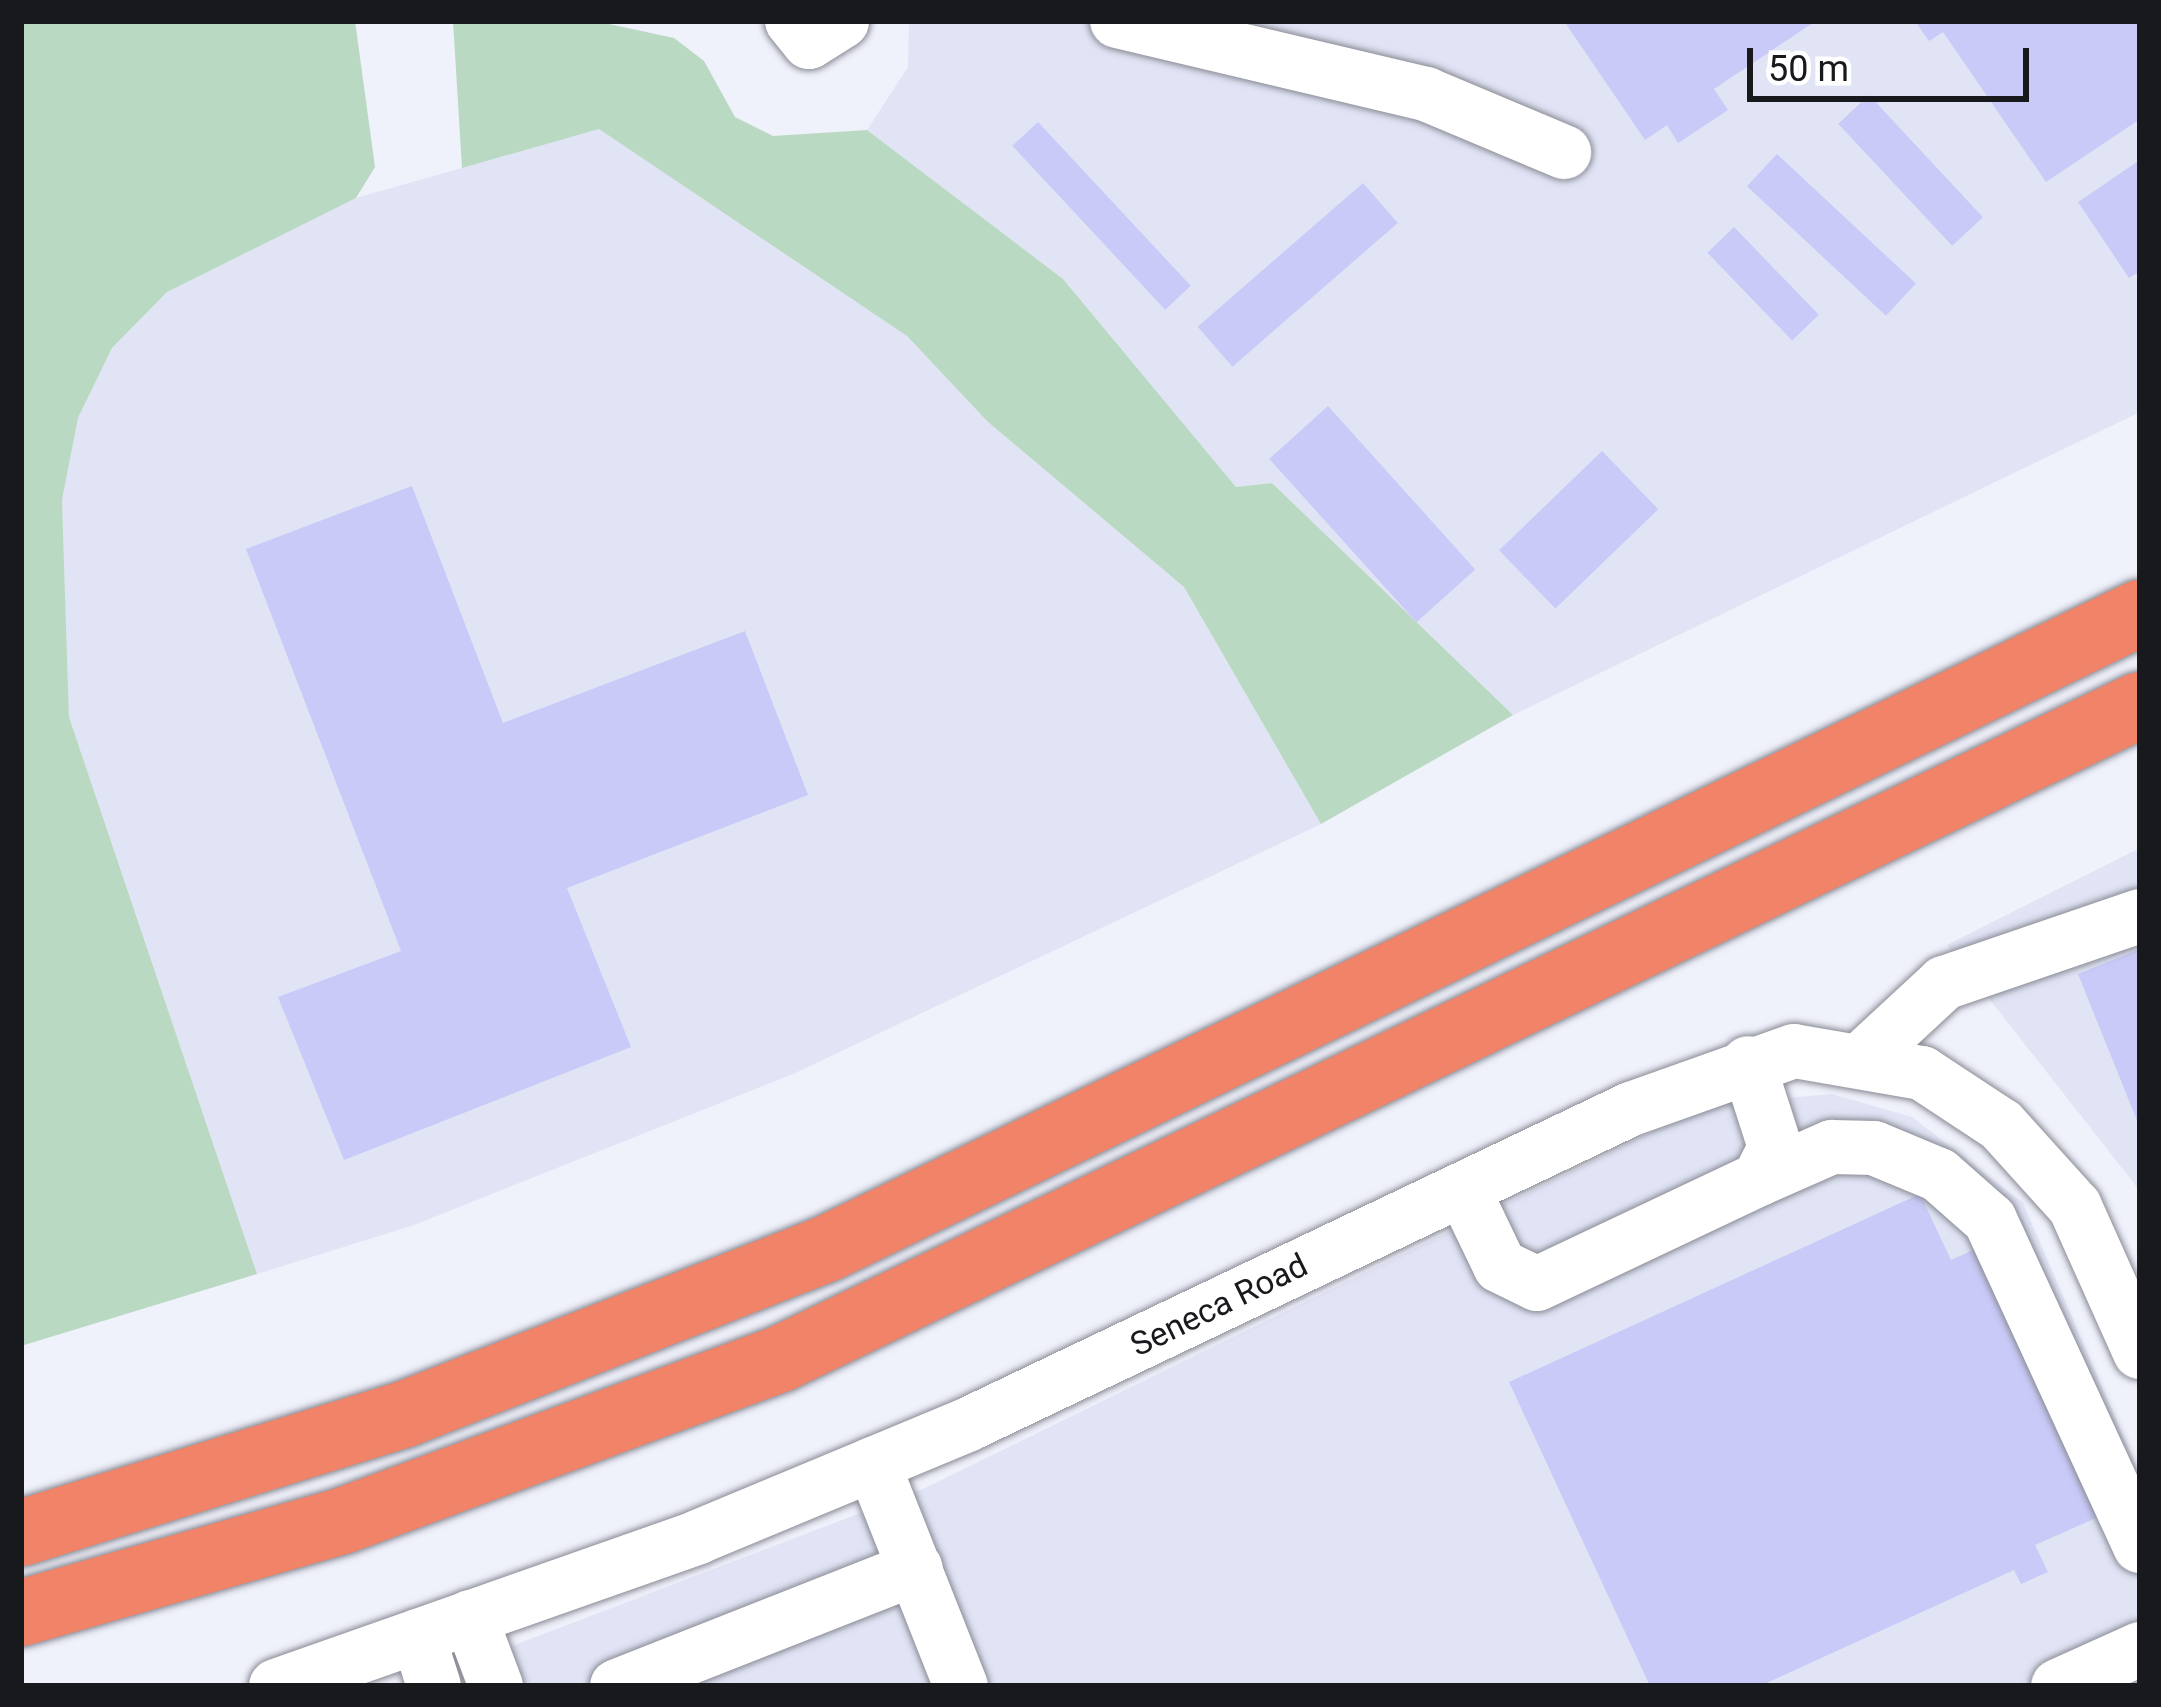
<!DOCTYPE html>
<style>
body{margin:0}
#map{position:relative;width:2161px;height:1707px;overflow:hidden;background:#eff1fb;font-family:Roboto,sans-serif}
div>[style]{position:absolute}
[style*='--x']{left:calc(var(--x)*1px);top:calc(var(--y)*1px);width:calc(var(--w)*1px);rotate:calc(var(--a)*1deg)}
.built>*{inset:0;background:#e0e4f5}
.green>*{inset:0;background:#b9d9c2}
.building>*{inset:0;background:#c9caf8;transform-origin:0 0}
.roads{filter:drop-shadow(0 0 3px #8a8b95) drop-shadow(0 0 3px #8a8b95)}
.minor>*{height:54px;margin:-27px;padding:0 27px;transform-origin:27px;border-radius:27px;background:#fff}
.highway>*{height:66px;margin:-33px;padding:0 33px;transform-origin:33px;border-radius:33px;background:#f08368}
span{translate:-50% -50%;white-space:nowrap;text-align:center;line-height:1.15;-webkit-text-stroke:9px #fff;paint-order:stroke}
.street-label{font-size:33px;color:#18191c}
.frame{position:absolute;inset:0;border:24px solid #18191c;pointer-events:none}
.scale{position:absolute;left:1747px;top:48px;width:282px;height:54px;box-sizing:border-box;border:6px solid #18191c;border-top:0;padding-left:15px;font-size:36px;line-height:42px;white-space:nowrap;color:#18191c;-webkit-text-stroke:9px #fff;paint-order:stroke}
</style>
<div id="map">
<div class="built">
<i style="clip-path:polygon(909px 21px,2140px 21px,2140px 412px,1513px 715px,1272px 483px,1236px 487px,1063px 279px,867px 130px,908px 67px)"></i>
<i style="clip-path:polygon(599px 129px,907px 336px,988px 422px,1184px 587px,1321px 824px,793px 1074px,414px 1225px,257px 1274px,69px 717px,62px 500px,78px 418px,112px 348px,167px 292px,247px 247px,356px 198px)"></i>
<i style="clip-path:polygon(2140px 848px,2140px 1191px,1947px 945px)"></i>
<i style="clip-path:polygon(1832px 1094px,1912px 1117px,2023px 1203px,2140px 1475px,2140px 1686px,407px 1686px,923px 1489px,1656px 1130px,1726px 1104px)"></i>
</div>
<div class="green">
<i style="clip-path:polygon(21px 21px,355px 21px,375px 167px,356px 198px,167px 292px,112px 348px,78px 418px,62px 500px,69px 717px,257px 1274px,21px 1346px)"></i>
<i style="clip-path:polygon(453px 21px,595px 21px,674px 38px,704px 61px,735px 117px,773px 136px,867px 130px,1063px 279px,1236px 487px,1272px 483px,1513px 715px,1321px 824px,1184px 587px,988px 422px,907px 336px,599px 129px,462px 168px)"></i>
</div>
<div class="building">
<i style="clip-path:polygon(1564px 21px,1816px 21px,1714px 89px,1728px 110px,1678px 143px,1667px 125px,1645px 140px)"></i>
<i style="clip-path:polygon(1915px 21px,2139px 21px,2140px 119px,2046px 182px,1943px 32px,1929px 41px)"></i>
<i style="left:1869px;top:95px;width:167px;height:42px;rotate:47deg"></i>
<i style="left:1038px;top:122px;width:224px;height:35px;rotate:47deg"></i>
<i style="left:1777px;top:154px;width:190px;height:44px;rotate:43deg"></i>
<i style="clip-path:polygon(2140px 160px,2140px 271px,2129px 278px,2078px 202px)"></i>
<i style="left:1363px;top:183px;width:53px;height:219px;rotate:49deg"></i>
<i style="left:1734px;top:227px;width:122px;height:37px;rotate:46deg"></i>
<i style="left:1328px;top:406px;width:220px;height:79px;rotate:48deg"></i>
<i style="left:1602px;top:451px;width:81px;height:143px;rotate:46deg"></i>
<i style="clip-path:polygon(412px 486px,503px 723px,745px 631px,808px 795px,567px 888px,631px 1047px,344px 1160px,278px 997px,401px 951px,246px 549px)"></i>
<i style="clip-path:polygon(2140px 949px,2140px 1128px,2078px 974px)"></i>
<i style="clip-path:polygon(1920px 1194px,1951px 1260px,1982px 1246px,2105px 1514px,2035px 1545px,2048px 1572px,2021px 1584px,2014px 1570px,1760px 1686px,1650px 1686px,1509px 1382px)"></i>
</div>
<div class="roads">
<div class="minor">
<i style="--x:792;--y:21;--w:27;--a:51"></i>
<i style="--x:809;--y:42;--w:39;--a:-32"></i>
<i style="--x:1117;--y:21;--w:318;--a:13.3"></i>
<i style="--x:1426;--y:94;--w:150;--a:22.8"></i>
<i style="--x:1862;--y:1059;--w:112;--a:-42.8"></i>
<i style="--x:1944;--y:983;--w:207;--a:-18.9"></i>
<i style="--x:1759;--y:1179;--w:80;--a:-23.7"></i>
<i style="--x:1832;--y:1147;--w:42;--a:1.4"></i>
<i style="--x:1874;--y:1148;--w:70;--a:22.6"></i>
<i style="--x:1939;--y:1175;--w:68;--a:41.4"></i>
<i style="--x:1990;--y:1220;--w:359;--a:65.3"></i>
<i style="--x:1463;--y:1189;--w:85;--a:64.3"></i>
<i style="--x:1500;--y:1266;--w:41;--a:25.9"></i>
<i style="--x:1537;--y:1284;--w:246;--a:-25.3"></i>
<i style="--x:1759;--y:1179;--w:36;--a:-63"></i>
<i style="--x:1775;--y:1147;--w:88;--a:-107.8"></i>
<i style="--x:873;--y:1464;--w:239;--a:68.4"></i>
<i style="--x:470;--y:1617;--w:74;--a:69.4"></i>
<i style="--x:418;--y:1636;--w:52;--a:72.3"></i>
<i style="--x:276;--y:1686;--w:448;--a:-19.4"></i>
<i style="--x:698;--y:1537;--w:294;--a:-22.6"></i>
<i style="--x:969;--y:1424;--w:733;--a:-25.45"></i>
<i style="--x:1631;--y:1109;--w:173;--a:-19.6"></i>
<i style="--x:1794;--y:1051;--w:130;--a:9.8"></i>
<i style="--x:1922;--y:1073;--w:95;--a:33.4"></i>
<i style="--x:2001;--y:1125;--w:110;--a:47.9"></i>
<i style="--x:2075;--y:1207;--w:159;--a:65.9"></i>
<i style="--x:617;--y:1686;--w:321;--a:-21.5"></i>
<i style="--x:2058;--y:1686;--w:90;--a:-24.3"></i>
</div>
<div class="highway">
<i style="--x:21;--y:1533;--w:402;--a:-17.2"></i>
<i style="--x:405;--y:1414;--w:452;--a:-21.4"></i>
<i style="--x:826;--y:1249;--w:1460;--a:-25.83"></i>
<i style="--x:21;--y:1613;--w:334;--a:-16"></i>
<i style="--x:342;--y:1521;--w:467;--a:-20.3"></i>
<i style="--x:780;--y:1359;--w:1509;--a:-25.68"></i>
</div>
</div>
<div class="street-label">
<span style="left:1219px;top:1305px;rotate:-26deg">Seneca Road</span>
</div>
<div class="frame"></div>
<div class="scale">50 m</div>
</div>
